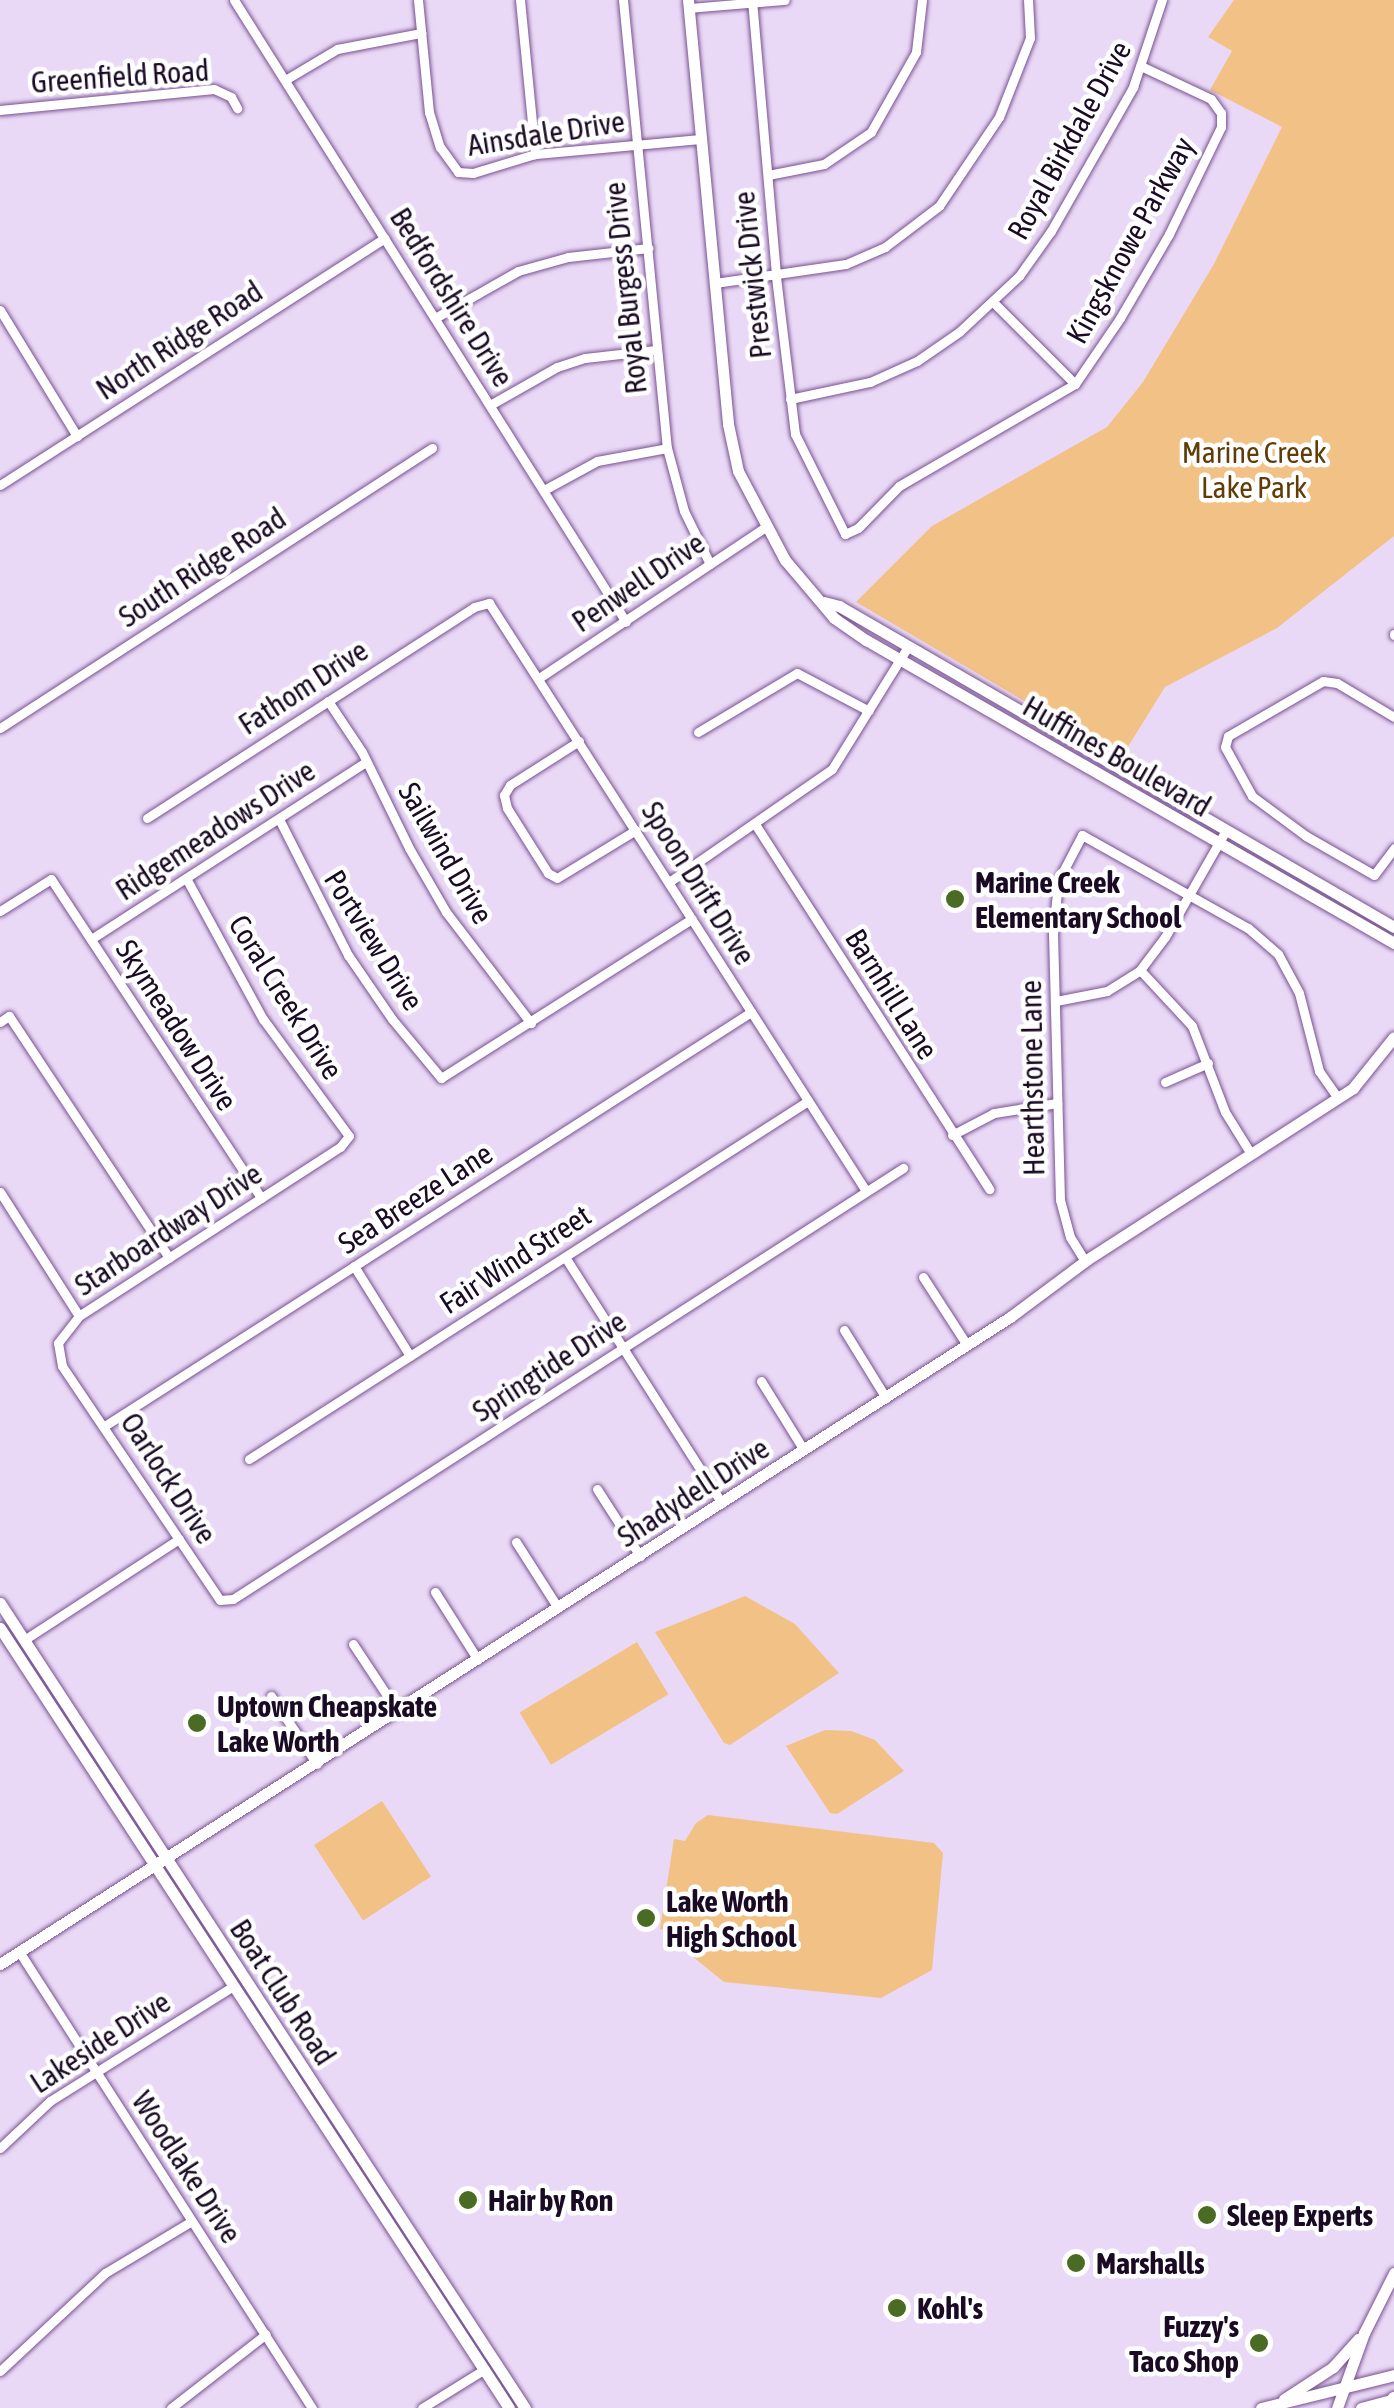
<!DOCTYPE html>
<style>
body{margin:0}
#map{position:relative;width:1394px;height:2408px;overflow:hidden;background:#ead9f6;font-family:"Asap Condensed",sans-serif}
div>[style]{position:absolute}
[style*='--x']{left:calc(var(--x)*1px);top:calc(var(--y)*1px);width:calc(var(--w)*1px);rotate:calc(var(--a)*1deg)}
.green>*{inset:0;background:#f2c186;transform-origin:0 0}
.roads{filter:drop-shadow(0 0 2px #785192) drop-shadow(0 0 2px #785192)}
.street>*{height:9px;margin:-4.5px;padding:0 4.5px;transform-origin:4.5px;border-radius:4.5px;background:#fff}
.secondary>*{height:11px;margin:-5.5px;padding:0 5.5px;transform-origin:5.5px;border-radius:5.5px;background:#fff}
.highway>*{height:15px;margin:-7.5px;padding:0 7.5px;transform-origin:7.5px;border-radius:7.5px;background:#fff}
.dots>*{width:28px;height:28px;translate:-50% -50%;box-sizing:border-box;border:5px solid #fff;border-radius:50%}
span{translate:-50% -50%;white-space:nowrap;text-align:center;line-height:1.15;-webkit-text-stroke:9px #fff;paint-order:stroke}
.street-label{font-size:30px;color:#1a0a24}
.park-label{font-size:30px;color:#603d08}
.poi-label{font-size:30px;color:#1a0a24;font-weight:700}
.left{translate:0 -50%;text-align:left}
.right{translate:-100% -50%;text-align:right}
</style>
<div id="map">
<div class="green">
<i style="clip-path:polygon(1234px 0,1394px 0,1394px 536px,1277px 628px,1165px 687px,1121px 758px,856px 602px,932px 526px,1107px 427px,1143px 382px,1214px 264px,1282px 127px,1210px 90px,1232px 51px,1208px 37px)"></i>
<i style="clip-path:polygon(745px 1596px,795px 1624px,839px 1673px,730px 1745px,724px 1743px,655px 1632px)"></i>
<i style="left:637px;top:1642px;width:61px;height:137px;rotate:59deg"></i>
<i style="clip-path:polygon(825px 1730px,851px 1731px,875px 1740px,904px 1771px,837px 1814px,830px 1813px,786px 1746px)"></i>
<i style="left:382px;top:1801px;width:90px;height:81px;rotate:57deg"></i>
<i style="clip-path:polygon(708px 1815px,934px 1843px,943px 1853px,932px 1970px,881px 1998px,724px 1982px,682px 1948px,678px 1932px,660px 1929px,674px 1839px,685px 1841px,696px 1823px)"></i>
</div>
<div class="roads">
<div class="street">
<i style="--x:234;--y:0;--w:735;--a:57.78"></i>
<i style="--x:418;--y:0;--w:113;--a:84.4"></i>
<i style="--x:429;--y:112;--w:37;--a:73"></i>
<i style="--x:440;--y:147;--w:31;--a:54"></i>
<i style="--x:458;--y:172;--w:15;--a:4"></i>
<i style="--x:473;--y:173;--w:65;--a:-17"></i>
<i style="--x:535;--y:154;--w:167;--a:-5.2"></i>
<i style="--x:520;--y:0;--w:155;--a:84.4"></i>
<i style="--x:623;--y:0;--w:450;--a:84.4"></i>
<i style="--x:667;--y:448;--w:65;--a:74.9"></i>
<i style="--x:684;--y:511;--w:59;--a:63.9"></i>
<i style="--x:752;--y:0;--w:278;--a:85"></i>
<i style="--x:776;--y:277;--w:158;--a:83.1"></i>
<i style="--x:795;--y:434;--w:112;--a:63.4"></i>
<i style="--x:845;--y:534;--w:14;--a:-25"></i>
<i style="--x:858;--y:528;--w:59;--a:-45.7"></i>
<i style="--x:899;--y:486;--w:203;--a:-30.1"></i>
<i style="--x:1075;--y:384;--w:80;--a:-55.7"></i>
<i style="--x:1120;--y:318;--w:97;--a:-59.7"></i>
<i style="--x:1169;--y:234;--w:119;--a:-64.1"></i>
<i style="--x:1221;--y:127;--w:14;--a:-90"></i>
<i style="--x:1221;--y:113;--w:17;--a:-126"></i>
<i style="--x:1211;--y:99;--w:75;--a:-154.8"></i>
<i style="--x:689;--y:8;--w:96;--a:-4.8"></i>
<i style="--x:285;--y:80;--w:61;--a:-30.8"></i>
<i style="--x:337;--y:49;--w:86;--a:-10.8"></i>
<i style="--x:0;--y:110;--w:215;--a:-5.6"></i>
<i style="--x:214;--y:89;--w:19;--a:25"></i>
<i style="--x:231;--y:97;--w:13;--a:61"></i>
<i style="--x:768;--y:175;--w:57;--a:-11.1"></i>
<i style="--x:824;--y:164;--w:57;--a:-34.2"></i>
<i style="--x:871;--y:132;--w:92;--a:-60.6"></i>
<i style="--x:916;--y:52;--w:52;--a:-83.4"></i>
<i style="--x:715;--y:283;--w:132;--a:-8.3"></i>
<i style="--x:846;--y:264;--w:43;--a:-23.6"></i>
<i style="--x:885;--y:247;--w:68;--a:-37.2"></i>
<i style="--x:939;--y:206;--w:107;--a:-56"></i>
<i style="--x:999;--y:117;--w:85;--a:-68.6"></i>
<i style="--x:1030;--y:38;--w:38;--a:-93"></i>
<i style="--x:993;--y:302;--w:116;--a:45"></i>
<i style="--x:0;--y:310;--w:148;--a:58.6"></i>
<i style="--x:435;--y:318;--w:95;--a:-29.5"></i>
<i style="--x:518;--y:271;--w:52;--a:-15.6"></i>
<i style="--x:568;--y:257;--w:81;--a:-6.4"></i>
<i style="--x:790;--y:399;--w:82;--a:-12"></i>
<i style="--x:870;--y:382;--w:51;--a:-24.1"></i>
<i style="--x:917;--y:361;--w:51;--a:-34.6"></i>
<i style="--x:959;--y:332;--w:82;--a:-43"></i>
<i style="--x:1019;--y:276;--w:55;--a:-54.6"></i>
<i style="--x:1051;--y:231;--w:166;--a:-60.3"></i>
<i style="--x:1133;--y:87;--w:92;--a:-71.6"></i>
<i style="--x:490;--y:405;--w:77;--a:-29.6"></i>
<i style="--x:557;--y:367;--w:29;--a:-18"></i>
<i style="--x:585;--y:358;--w:71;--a:-6.4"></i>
<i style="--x:0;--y:485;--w:457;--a:-32.7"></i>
<i style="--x:544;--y:490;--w:60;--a:-28.7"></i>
<i style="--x:597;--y:461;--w:71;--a:-10.5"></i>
<i style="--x:1394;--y:634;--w:1;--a:90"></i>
<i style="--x:539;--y:678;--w:270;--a:-33.7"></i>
<i style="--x:328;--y:701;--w:61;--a:56.3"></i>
<i style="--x:362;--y:752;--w:107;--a:63.9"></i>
<i style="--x:409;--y:848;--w:74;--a:60"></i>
<i style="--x:446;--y:912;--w:140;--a:52.6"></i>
<i style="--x:1394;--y:717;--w:66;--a:-149.2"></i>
<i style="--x:1337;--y:683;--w:14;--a:-172"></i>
<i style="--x:1323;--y:681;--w:110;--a:149.9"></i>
<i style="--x:1228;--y:736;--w:11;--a:105"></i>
<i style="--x:1225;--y:747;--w:56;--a:61.1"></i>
<i style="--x:1252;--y:796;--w:67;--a:36.5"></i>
<i style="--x:1306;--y:836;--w:78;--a:29.8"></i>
<i style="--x:1374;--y:875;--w:34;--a:-53"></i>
<i style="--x:0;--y:728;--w:515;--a:-32.95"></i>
<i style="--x:698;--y:732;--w:115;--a:-30.8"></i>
<i style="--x:797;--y:673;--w:81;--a:27.8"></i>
<i style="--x:579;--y:741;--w:82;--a:147.5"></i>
<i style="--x:510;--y:785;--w:12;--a:121"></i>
<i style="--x:504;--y:795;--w:13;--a:77"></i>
<i style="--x:507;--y:808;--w:77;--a:57.8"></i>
<i style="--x:548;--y:873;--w:10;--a:29"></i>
<i style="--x:557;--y:878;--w:92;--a:-31.3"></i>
<i style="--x:147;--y:818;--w:389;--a:-32.8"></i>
<i style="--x:474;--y:607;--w:16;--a:-15"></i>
<i style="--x:489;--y:603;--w:698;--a:57.33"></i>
<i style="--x:279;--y:819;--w:153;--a:63.1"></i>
<i style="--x:348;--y:955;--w:78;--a:55.5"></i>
<i style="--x:392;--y:1019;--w:77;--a:50.3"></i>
<i style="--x:441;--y:1078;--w:297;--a:-32.4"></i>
<i style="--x:755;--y:824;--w:434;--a:57.3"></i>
<i style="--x:186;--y:878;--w:161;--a:61.4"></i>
<i style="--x:263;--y:1019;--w:145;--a:53.7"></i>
<i style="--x:349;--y:1136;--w:14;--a:129"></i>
<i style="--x:340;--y:1147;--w:311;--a:147.1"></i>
<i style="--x:79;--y:1316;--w:34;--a:128"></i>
<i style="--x:58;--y:1343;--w:23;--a:80"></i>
<i style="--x:62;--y:1366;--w:282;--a:56"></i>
<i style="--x:220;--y:1600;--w:13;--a:-4"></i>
<i style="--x:233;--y:1599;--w:797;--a:-32.75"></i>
<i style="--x:669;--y:882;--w:198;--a:-34.7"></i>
<i style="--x:832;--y:769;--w:142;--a:-58.2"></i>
<i style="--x:0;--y:911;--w:60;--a:-32.1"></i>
<i style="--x:51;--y:879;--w:382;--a:56.6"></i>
<i style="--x:91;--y:939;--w:327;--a:-32.8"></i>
<i style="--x:1140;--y:970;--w:76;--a:47.1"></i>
<i style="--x:1192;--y:1026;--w:92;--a:69"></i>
<i style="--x:1225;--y:1112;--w:49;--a:58.2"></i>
<i style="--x:1056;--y:1001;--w:52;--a:-11.1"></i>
<i style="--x:1107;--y:991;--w:39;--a:-32"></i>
<i style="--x:1140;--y:970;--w:41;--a:-52.9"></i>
<i style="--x:1165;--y:937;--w:121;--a:-60.3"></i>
<i style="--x:0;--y:1022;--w:11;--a:-34"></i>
<i style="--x:9;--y:1016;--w:290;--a:56.5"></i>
<i style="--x:1165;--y:1082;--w:47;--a:-23.8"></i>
<i style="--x:952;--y:1135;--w:47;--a:-27.6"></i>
<i style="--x:994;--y:1113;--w:64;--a:-9"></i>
<i style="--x:0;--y:1192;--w:147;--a:57.5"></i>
<i style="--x:565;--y:1257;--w:292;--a:57.5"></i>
<i style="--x:1085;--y:1261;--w:28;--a:-122"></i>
<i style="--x:1070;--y:1237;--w:38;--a:-105"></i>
<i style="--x:1060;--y:1200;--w:266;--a:-91.5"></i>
<i style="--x:1053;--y:934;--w:53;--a:-84.6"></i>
<i style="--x:1058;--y:881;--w:52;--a:-62.4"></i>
<i style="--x:1082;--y:835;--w:190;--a:29.3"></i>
<i style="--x:1248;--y:928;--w:40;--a:41"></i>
<i style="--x:1278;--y:954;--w:44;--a:61.7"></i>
<i style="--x:1299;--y:993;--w:81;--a:75.6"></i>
<i style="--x:1319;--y:1071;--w:33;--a:55"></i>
<i style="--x:354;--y:1266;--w:106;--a:58.1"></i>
<i style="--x:923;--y:1277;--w:81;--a:57.1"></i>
<i style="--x:844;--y:1330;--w:80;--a:58.3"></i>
<i style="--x:761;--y:1381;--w:81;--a:58.1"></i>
<i style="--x:106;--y:1425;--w:766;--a:-32.63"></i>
<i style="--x:249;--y:1459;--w:664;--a:-32.64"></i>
<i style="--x:597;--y:1489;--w:80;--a:57.3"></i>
<i style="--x:516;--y:1542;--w:78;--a:57.5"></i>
<i style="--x:435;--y:1592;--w:80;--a:57.7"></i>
<i style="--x:24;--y:1640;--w:185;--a:-33.1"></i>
<i style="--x:353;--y:1644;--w:82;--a:56.5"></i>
<i style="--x:271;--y:1696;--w:82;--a:55.9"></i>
<i style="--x:20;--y:1953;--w:541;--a:57.31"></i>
<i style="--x:0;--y:2148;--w:69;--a:-43.2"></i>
<i style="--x:50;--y:2101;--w:216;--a:-32.1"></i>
<i style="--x:0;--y:2371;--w:144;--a:-43"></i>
<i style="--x:105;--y:2273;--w:101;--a:-30.9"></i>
<i style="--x:171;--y:2408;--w:120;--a:-37.9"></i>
<i style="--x:422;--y:2408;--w:74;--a:-31.8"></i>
</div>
<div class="secondary">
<i style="--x:688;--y:0;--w:426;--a:84.6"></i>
<i style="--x:728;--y:424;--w:48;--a:78"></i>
<i style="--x:738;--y:471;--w:101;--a:62.2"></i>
<i style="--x:785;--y:560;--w:76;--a:49.8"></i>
<i style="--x:834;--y:618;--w:39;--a:35"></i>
<i style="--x:866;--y:640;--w:609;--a:29.85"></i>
<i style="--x:824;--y:602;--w:16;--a:15"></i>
<i style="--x:839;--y:606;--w:641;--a:30.04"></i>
<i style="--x:0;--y:1603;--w:961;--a:56.89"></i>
<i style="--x:0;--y:1628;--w:931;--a:56.87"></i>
<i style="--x:0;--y:1964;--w:1199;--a:-32.64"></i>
<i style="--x:1010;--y:1317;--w:94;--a:-36.7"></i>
<i style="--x:1085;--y:1261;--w:319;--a:-32.8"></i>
<i style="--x:1353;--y:1088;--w:65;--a:-51.2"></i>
<i style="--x:1284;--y:2399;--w:59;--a:-33.1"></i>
<i style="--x:1333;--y:2367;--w:38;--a:-48"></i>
<i style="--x:1261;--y:2408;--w:137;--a:-13.9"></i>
<i style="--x:1337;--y:2408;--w:80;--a:-70.2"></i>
<i style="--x:1364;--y:2333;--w:67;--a:-63.4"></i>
<i style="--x:1361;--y:2408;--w:34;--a:-15"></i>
</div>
<div class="highway">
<i style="--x:1390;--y:2408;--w:10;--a:-66"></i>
</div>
</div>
<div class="dots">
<i style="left:955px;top:899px;background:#4a6b23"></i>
<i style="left:197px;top:1723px;background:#4a6b23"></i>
<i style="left:646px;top:1918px;background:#4a6b23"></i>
<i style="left:468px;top:2200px;background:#4a6b23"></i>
<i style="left:1207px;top:2215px;background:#4a6b23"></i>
<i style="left:1076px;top:2263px;background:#4a6b23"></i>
<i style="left:897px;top:2308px;background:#4a6b23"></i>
<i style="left:1259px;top:2343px;background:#4a6b23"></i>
</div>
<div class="street-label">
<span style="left:120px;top:76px;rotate:-4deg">Greenfield Road</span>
<span style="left:546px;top:133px;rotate:-9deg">Ainsdale Drive</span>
<span style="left:1069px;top:140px;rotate:-61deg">Royal Birkdale Drive</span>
<span style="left:1130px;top:240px;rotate:-61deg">Kingsknowe Parkway</span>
<span style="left:752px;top:275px;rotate:-96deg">Prestwick Drive</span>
<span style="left:625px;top:288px;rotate:-96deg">Royal Burgess Drive</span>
<span style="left:452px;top:297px;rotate:58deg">Bedfordshire Drive</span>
<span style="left:179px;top:340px;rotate:-33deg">North Ridge Road</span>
<span style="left:202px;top:567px;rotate:-33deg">South Ridge Road</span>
<span style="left:638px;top:582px;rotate:-34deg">Penwell Drive</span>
<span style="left:303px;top:687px;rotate:-33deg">Fathom Drive</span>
<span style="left:1117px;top:756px;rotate:30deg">Huffines Boulevard</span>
<span style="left:215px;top:830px;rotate:-33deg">Ridgemeadows Drive</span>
<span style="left:446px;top:853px;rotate:60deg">Sailwind Drive</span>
<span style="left:699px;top:883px;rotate:58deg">Spoon Drift Drive</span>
<span style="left:374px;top:940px;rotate:58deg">Portview Drive</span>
<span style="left:892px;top:994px;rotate:58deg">Barnhill Lane</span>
<span style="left:286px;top:997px;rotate:58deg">Coral Creek Drive</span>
<span style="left:177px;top:1025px;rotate:57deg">Skymeadow Drive</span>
<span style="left:1032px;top:1078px;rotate:-91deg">Hearthstone Lane</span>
<span style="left:415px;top:1198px;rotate:-33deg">Sea Breeze Lane</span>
<span style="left:168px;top:1229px;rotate:-33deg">Starboardway Drive</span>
<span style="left:515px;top:1259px;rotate:-33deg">Fair Wind Street</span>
<span style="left:549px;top:1366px;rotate:-33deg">Springtide Drive</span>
<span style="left:169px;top:1478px;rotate:57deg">Oarlock Drive</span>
<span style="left:693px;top:1492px;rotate:-33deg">Shadydell Drive</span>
<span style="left:283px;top:1992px;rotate:57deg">Boat Club Road</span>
<span style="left:100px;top:2042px;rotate:-33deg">Lakeside Drive</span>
<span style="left:187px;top:2167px;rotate:57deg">Woodlake Drive</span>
</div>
<div class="park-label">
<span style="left:1254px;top:469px">Marine Creek<br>Lake Park</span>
</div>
<div class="poi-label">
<span class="left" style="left:975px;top:899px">Marine Creek<br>Elementary School</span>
<span class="left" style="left:217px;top:1723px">Uptown Cheapskate<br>Lake Worth</span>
<span class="left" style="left:666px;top:1918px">Lake Worth<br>High School</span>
<span class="left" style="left:488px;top:2200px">Hair by Ron</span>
<span class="left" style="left:1227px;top:2215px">Sleep Experts</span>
<span class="left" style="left:1096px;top:2263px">Marshalls</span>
<span class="left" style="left:917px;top:2308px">Kohl's</span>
<span class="right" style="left:1239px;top:2343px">Fuzzy's<br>Taco Shop</span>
</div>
</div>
